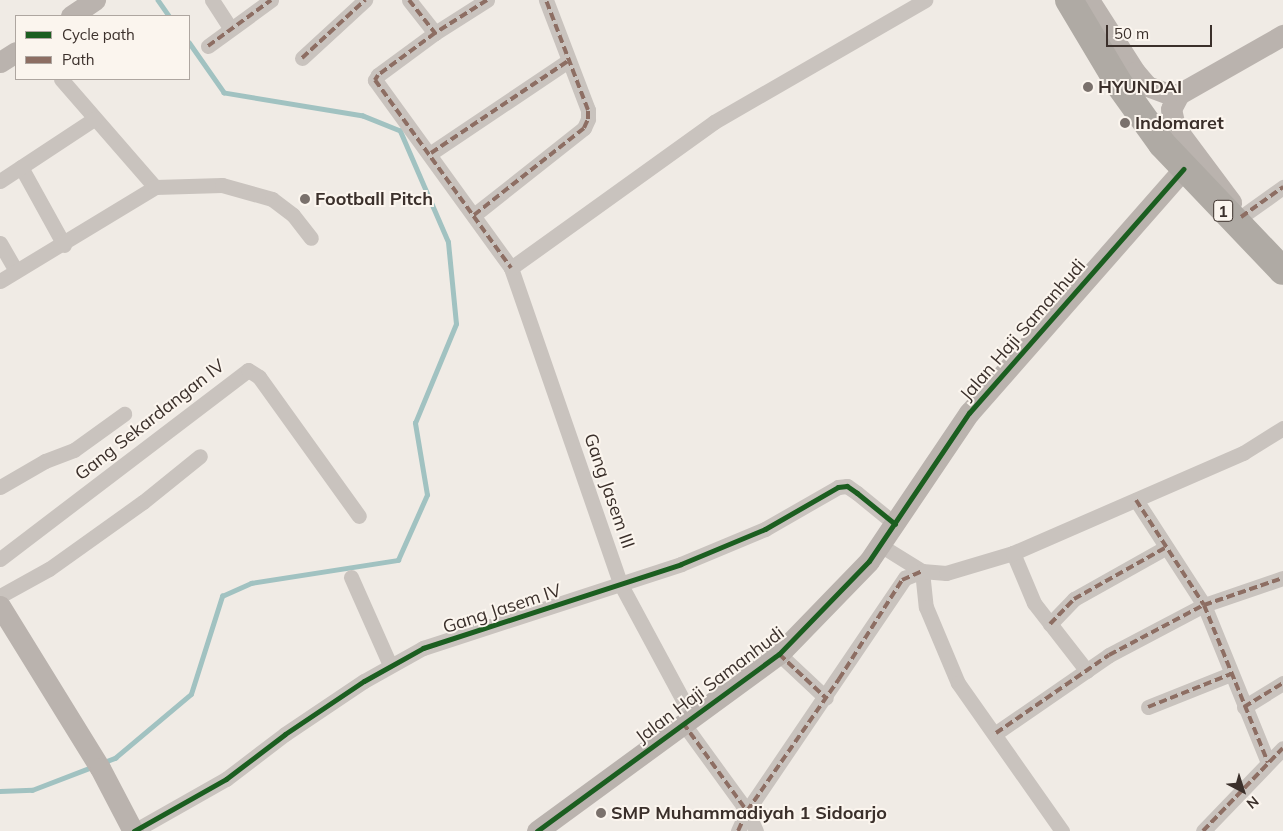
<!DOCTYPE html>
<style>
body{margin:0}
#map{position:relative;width:1283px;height:831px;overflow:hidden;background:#f0ebe5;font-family:Mulish,sans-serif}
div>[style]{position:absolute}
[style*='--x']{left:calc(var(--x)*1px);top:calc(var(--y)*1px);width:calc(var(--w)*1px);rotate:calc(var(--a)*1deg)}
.stream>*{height:4.5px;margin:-2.25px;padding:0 2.25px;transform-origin:2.25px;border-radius:2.25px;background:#a1c2c1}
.street>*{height:15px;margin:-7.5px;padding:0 7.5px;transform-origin:7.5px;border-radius:7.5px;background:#c9c3be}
.secondary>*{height:21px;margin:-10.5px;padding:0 10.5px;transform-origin:10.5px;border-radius:10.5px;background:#bab3ae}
.highway>*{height:28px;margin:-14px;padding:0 14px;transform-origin:14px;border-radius:14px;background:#afaaa4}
.quiet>*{height:4px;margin-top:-2px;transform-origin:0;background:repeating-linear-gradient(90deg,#8d6e63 0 8px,transparent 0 12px)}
.cycleway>*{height:5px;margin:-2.5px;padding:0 2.5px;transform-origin:2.5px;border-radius:2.5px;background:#1b5e20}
.dots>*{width:14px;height:14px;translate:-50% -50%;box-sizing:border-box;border:2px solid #fbf5ee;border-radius:50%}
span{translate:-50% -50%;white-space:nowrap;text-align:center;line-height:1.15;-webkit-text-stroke:4px #fbf5ee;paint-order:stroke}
.shield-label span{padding:1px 4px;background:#fbf5ee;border:1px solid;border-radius:4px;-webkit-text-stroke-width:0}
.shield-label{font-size:16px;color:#3b302b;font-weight:700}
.poi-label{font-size:18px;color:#3b302b;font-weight:700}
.left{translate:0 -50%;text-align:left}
.street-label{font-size:18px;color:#3b302b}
.legend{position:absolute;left:15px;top:15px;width:175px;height:65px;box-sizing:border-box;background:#fbf5ee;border:1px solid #aea6a0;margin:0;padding:6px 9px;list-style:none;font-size:15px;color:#3b302b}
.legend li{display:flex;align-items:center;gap:10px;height:25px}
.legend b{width:25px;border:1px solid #aea6a0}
.north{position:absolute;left:1218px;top:766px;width:50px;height:50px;-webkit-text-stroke:4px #fbf5ee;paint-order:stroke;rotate:140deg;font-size:14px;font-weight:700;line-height:20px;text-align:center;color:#3b302b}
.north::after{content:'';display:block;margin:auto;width:18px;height:22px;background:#3b302b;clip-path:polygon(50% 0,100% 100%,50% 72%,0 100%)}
.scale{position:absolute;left:1106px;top:25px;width:106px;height:22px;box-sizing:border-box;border:2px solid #3b302b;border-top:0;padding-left:6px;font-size:15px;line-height:18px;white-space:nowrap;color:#3b302b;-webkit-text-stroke:4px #fbf5ee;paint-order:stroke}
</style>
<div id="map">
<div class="stream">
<i style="--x:158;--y:0;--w:19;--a:55"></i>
<i style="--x:104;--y:762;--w:12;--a:-20"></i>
<i style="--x:115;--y:758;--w:99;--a:-40.1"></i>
<i style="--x:191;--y:694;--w:103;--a:-72.4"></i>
<i style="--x:222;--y:596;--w:32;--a:-24"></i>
<i style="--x:251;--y:583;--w:149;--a:-8.9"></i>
<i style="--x:398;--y:560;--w:71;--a:-66"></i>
<i style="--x:427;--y:495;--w:73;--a:-99.5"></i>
<i style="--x:415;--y:423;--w:107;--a:-67.5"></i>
<i style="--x:456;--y:324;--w:82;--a:-95.6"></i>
<i style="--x:448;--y:242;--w:121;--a:-113.4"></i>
<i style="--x:400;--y:131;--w:40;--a:-158"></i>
<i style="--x:363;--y:116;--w:141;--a:-170.6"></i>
<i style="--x:224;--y:93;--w:61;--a:-125"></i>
<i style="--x:0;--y:791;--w:32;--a:-2"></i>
<i style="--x:32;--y:790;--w:64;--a:-21"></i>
</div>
<div class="street">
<i style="--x:212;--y:0;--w:33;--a:57"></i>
<i style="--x:409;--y:0;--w:42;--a:51.8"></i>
<i style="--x:487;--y:0;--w:62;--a:147.6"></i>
<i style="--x:435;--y:33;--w:71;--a:143.6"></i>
<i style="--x:378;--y:75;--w:6;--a:121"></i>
<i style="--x:375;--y:80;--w:232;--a:54.1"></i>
<i style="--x:511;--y:268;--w:336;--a:70.9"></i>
<i style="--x:621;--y:585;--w:150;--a:61.7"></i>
<i style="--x:208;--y:46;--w:78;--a:-36.1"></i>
<i style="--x:302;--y:58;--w:86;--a:-42.6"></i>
<i style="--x:61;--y:79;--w:143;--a:49"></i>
<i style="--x:431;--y:153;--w:165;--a:-33.9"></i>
<i style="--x:21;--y:167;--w:89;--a:61.1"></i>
<i style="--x:0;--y:181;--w:113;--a:-33.4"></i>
<i style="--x:474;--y:215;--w:140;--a:-38.3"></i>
<i style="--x:584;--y:128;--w:10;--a:-66"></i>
<i style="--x:588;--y:119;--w:9;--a:-90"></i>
<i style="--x:588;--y:110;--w:118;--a:-110.9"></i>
<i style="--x:1241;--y:217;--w:52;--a:-35.5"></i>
<i style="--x:0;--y:243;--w:32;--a:60"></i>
<i style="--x:511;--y:268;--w:250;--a:-35.7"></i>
<i style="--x:714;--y:122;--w:244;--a:-30"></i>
<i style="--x:0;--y:281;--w:181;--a:-31.2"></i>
<i style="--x:155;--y:187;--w:67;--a:-1.7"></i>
<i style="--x:222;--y:185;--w:52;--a:15.6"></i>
<i style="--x:272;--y:199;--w:26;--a:37"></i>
<i style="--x:293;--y:215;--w:29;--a:52"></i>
<i style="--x:0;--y:487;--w:52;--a:-30"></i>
<i style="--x:45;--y:461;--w:31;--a:-21"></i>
<i style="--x:74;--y:450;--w:62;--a:-35.8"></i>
<i style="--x:1136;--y:500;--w:125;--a:57.1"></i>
<i style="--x:1204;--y:605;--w:170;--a:67.9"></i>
<i style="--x:880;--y:545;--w:49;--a:31.8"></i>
<i style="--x:1013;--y:553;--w:54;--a:67.2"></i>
<i style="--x:1034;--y:603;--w:86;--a:52.1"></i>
<i style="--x:0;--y:559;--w:312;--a:-37.3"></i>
<i style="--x:248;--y:370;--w:13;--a:32"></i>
<i style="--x:259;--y:377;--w:171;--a:54.3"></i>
<i style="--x:922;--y:571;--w:36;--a:84"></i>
<i style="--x:926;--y:607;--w:82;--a:67.2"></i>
<i style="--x:958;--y:683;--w:181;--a:54.9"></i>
<i style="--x:351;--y:577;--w:96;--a:66.1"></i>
<i style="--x:0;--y:596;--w:56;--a:-28.9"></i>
<i style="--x:49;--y:569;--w:115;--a:-35.5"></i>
<i style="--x:143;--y:502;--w:73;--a:-38.9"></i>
<i style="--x:1050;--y:624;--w:35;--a:-46"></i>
<i style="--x:1074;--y:599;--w:104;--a:-29.3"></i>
<i style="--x:779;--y:654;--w:64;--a:43.1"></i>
<i style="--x:1148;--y:707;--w:89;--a:-21.7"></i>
<i style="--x:1244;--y:707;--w:46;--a:-31.6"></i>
<i style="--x:683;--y:723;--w:109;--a:54"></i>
<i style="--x:747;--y:811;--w:22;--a:66"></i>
<i style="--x:996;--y:733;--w:137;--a:-34.6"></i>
<i style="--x:1109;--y:655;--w:107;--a:-27.8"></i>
<i style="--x:1204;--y:605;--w:83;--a:-18.9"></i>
<i style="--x:134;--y:831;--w:106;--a:-29.5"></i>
<i style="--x:226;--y:779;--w:74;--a:-37.3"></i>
<i style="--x:285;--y:734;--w:95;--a:-33.9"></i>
<i style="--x:364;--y:681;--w:68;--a:-29.2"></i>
<i style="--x:423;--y:648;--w:271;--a:-18"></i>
<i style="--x:681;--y:564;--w:91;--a:-22.6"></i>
<i style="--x:765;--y:529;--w:84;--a:-29.9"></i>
<i style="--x:838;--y:487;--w:9;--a:-6"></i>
<i style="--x:847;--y:486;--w:12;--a:35"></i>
<i style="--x:857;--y:493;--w:49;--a:39.2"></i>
<i style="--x:738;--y:831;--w:22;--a:-66"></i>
<i style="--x:747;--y:811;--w:282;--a:-55.9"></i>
<i style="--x:905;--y:578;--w:18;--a:-22"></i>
<i style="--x:922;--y:571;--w:24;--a:5"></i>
<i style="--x:946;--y:573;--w:70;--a:-16.6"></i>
<i style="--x:1013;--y:553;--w:251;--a:-23.5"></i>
<i style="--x:1243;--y:453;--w:47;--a:-32"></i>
<i style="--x:1203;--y:831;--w:115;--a:-46.1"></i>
</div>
<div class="secondary">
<i style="--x:1089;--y:0;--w:85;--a:57.4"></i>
<i style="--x:1135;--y:72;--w:18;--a:49"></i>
<i style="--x:1147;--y:86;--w:23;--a:20"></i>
<i style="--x:1169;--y:94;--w:10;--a:0"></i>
<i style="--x:1179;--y:94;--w:120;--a:-29.6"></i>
<i style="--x:71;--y:16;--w:29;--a:-34"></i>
<i style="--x:0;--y:62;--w:19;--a:-32"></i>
<i style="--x:1179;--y:94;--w:17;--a:118"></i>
<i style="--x:1171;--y:109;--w:18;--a:77"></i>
<i style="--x:1175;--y:127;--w:94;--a:53.3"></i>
<i style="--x:0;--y:606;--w:190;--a:58.3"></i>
<i style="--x:100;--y:768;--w:71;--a:62.4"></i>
<i style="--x:537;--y:831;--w:300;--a:-36.2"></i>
<i style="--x:779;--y:654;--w:129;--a:-45.9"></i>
<i style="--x:869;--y:561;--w:179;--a:-56"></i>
<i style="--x:969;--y:413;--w:325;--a:-48.7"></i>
</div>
<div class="highway">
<i style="--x:1069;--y:0;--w:98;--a:59.2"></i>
<i style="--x:1119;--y:84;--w:74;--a:54.4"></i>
<i style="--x:1162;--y:144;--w:175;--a:46.4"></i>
</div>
<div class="quiet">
<i style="--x:409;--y:0;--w:42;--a:51.8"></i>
<i style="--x:487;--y:0;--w:62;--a:147.6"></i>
<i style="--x:435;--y:33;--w:71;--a:143.6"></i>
<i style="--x:378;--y:75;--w:6;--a:121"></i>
<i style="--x:375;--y:80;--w:232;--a:54.1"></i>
<i style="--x:208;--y:46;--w:78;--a:-36.1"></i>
<i style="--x:302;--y:58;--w:86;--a:-42.6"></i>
<i style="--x:431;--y:153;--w:165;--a:-33.9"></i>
<i style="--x:474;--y:215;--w:140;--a:-38.3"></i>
<i style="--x:584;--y:128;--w:10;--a:-66"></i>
<i style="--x:588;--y:119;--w:9;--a:-90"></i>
<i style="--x:588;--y:110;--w:118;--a:-110.9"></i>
<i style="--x:1241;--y:217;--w:52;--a:-35.5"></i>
<i style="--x:1136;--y:500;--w:125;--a:57.1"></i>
<i style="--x:1204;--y:605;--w:170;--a:67.9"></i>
<i style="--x:1050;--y:624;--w:35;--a:-46"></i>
<i style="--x:1074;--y:599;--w:104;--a:-29.3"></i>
<i style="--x:779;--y:654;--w:64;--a:43.1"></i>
<i style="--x:1148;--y:707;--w:89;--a:-21.7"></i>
<i style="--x:1244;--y:707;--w:46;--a:-31.6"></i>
<i style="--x:683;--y:723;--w:109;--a:54"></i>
<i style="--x:996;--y:733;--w:137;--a:-34.6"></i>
<i style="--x:1109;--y:655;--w:107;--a:-27.8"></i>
<i style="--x:1204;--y:605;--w:83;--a:-18.9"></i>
<i style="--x:738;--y:831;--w:22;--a:-66"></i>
<i style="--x:747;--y:811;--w:161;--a:-55.1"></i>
<i style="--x:839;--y:679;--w:117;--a:-57.5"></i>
<i style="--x:902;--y:580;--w:22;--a:-24"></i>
<i style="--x:1203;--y:831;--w:115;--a:-46.1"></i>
</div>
<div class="cycleway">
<i style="--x:134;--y:831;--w:106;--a:-29.5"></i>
<i style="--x:226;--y:779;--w:74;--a:-37.3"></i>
<i style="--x:285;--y:734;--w:95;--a:-33.9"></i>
<i style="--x:364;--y:681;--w:68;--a:-29.2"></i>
<i style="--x:423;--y:648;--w:271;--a:-18"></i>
<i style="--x:681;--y:564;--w:91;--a:-22.6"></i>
<i style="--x:765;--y:529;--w:84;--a:-29.9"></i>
<i style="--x:838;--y:487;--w:9;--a:-6"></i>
<i style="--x:847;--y:486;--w:12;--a:35"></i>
<i style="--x:857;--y:493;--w:49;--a:39.2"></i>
<i style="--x:537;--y:831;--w:300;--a:-36.2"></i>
<i style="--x:779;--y:654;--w:129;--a:-45.9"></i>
<i style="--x:869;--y:561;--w:179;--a:-56"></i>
<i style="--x:969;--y:413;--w:325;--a:-48.7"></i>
</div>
<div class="dots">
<i style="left:1088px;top:87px;background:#7a716c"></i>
<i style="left:1125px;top:123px;background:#7a716c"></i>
<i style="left:305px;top:199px;background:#7a716c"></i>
<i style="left:601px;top:813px;background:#7a716c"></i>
</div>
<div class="shield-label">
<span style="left:1223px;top:211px">1</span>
</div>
<div class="poi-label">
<span class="left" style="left:1098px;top:87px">HYUNDAI</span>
<span class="left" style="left:1135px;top:123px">Indomaret</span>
<span class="left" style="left:315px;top:199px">Football Pitch</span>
<span class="left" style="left:611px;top:813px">SMP Muhammadiyah 1 Sidoarjo</span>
</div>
<div class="street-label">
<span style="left:1023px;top:330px;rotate:-49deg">Jalan Haji Samanhudi</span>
<span style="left:150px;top:420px;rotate:-38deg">Gang Sekardangan IV</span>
<span style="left:609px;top:491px;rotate:71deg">Gang Jasem III</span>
<span style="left:502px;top:609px;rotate:-18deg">Gang Jasem IV</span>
<span style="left:710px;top:685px;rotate:-37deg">Jalan Haji Samanhudi</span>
</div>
<ul class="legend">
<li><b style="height:6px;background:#1b5e20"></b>Cycle path</li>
<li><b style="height:6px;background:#8d6e63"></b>Path</li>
</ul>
<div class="north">N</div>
<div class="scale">50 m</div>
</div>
